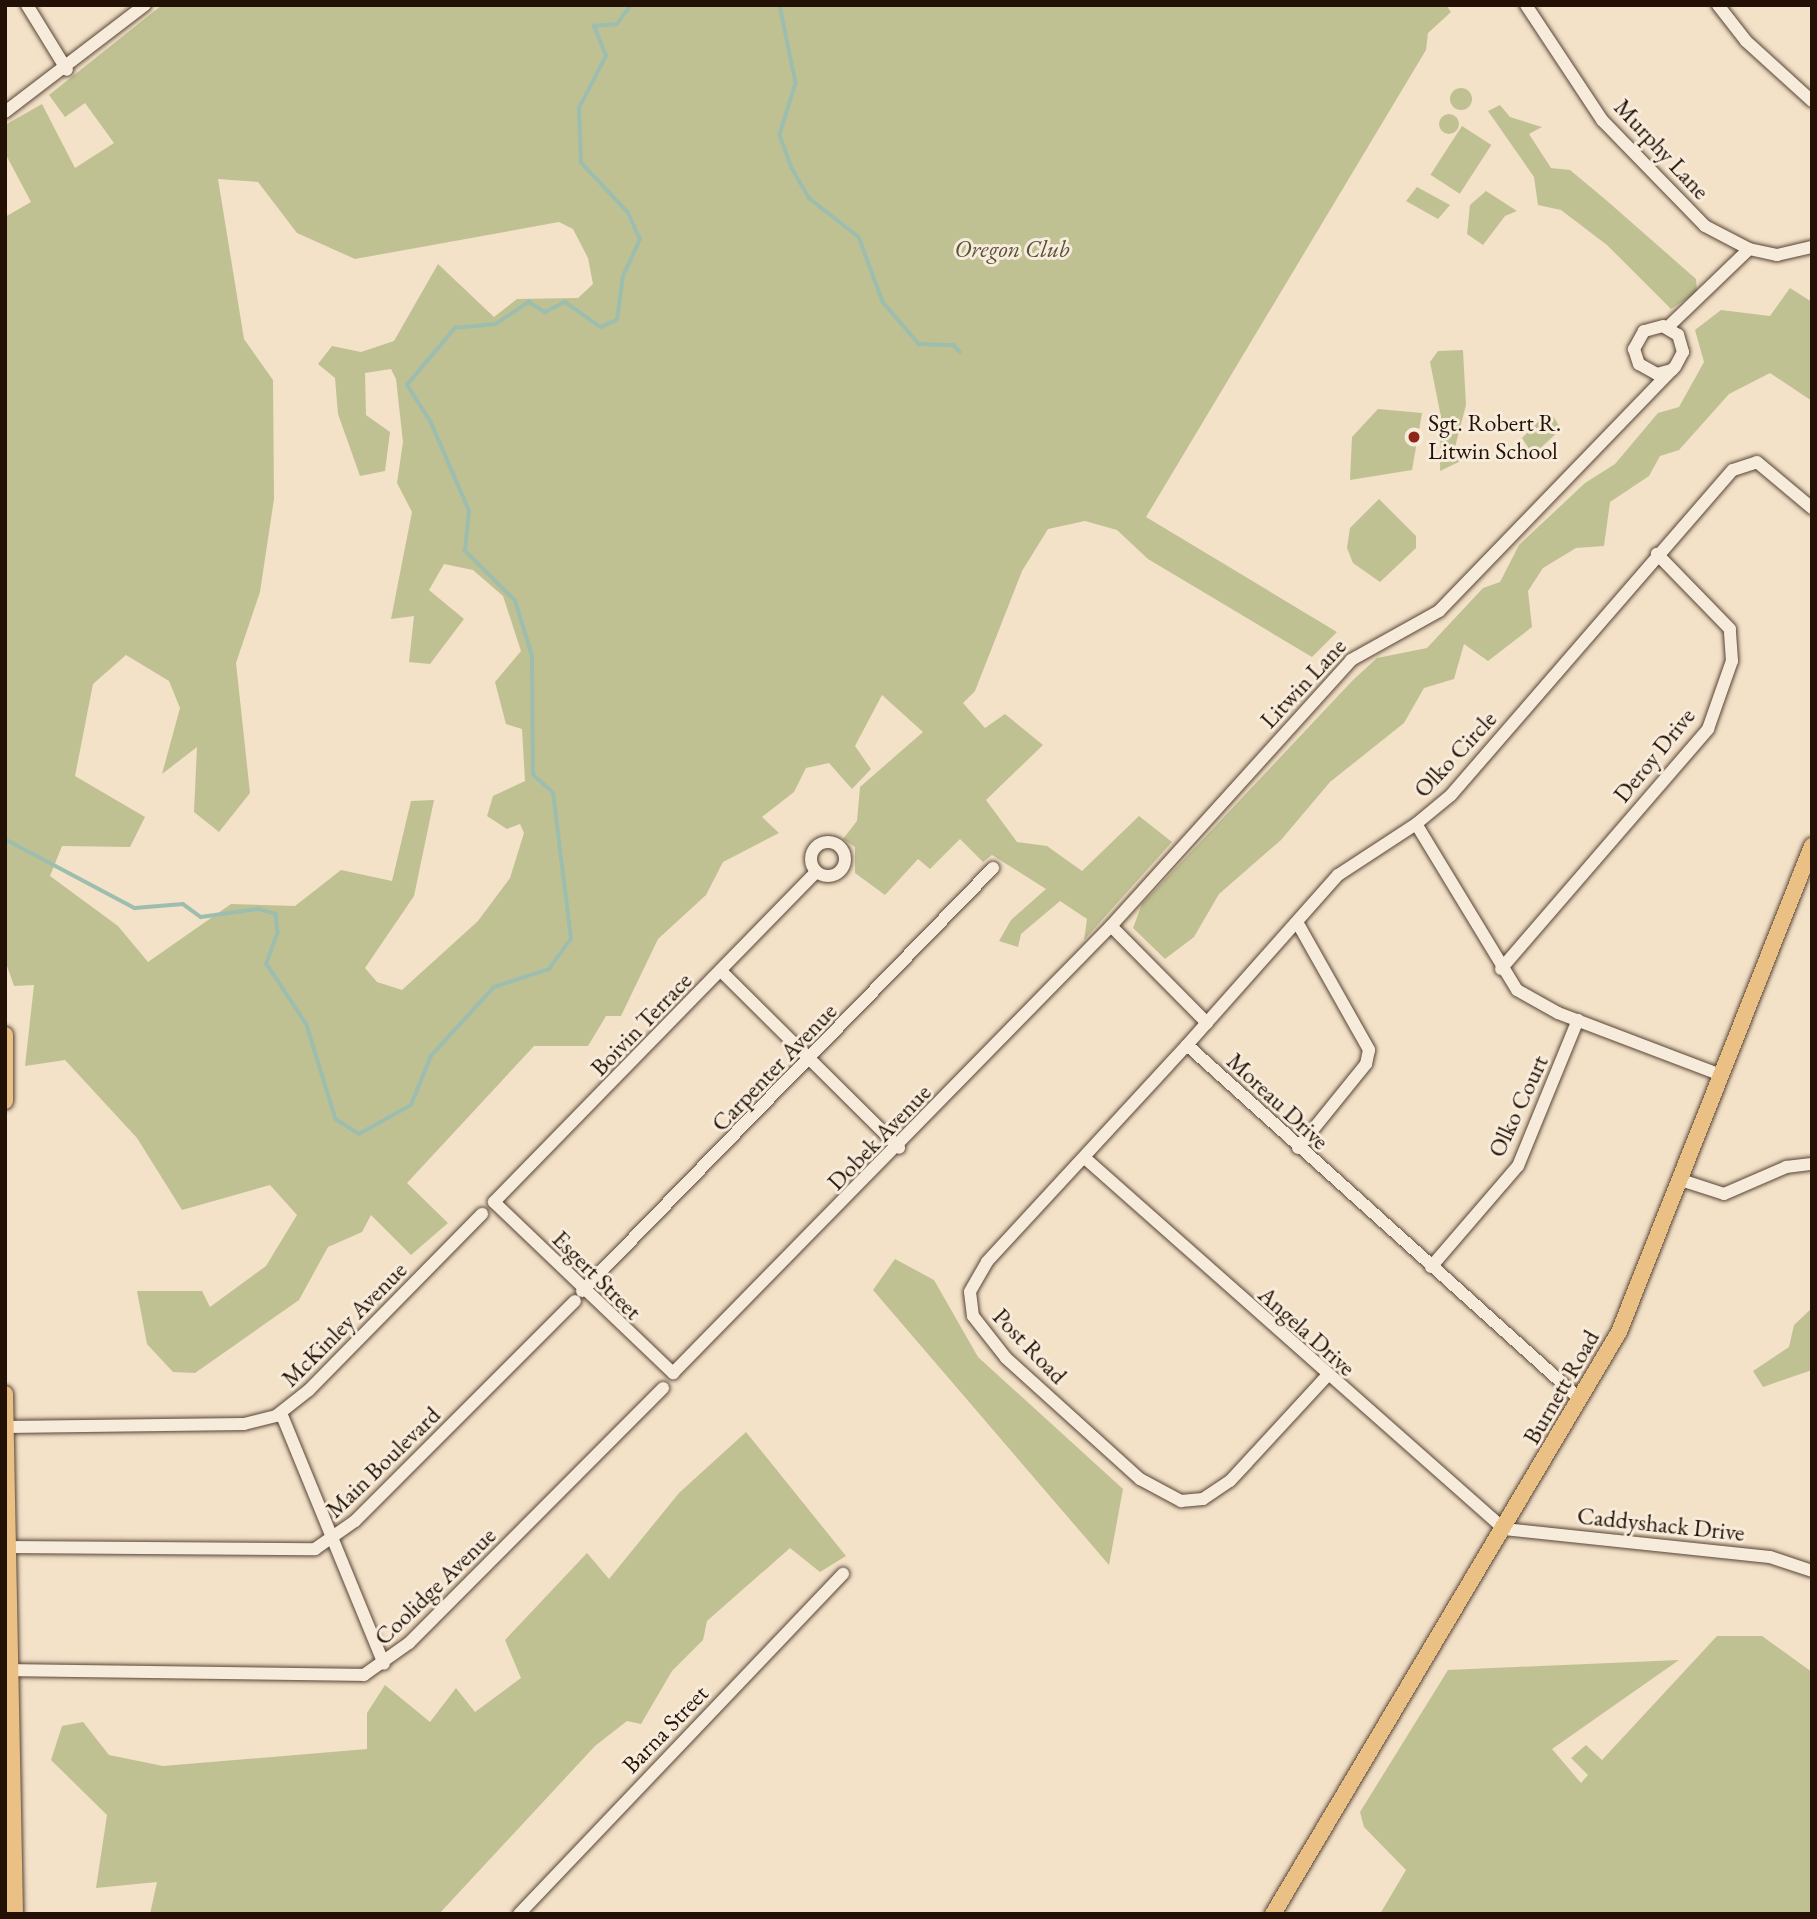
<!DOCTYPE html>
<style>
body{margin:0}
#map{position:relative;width:1817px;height:1919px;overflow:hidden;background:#f3e1c8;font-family:"EB Garamond",serif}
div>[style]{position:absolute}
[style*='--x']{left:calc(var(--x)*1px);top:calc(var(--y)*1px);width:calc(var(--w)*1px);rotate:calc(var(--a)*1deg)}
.green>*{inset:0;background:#c0c192;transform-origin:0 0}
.round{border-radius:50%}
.stream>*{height:3.5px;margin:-1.75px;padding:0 1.75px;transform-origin:1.75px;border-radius:1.75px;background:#9dbeaf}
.roads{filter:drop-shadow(0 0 2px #574536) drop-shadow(0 0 2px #574536)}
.minor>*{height:12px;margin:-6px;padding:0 6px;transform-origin:6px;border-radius:6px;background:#f7ecdb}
.minor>.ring{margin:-6px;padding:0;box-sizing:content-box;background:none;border:12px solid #f7ecdb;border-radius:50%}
.major>*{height:16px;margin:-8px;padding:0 8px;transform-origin:8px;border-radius:8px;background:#eac084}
.dots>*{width:19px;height:19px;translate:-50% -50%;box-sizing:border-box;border:4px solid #f7ecdb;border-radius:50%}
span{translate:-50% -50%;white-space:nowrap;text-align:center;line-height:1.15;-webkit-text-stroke:6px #f7ecdb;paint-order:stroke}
.street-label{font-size:24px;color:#231106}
.park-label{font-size:24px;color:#5a4f37;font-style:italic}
.poi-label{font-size:24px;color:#231106}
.left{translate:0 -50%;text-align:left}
.frame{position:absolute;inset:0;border:7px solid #231106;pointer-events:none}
</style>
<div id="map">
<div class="green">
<i style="clip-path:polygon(evenodd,162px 5px,1446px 5px,1451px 12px,1428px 33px,1426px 50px,1146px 517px,1337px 632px,1312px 657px,1148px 559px,1117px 530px,1085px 521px,1048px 529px,1022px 571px,975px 691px,963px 703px,985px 728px,1005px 714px,1043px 745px,986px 800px,1017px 842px,1047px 846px,1082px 871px,1139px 816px,1172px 842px,1084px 940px,1087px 919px,1060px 901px,1021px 934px,1018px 947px,999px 941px,1011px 920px,1046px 889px,992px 855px,983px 862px,960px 839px,930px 869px,918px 859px,885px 895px,855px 873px,855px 847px,843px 839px,857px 821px,860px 787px,923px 732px,882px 695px,855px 746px,871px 769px,852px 789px,829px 763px,806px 768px,794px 792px,762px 817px,779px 833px,723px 862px,706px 895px,658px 939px,621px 1016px,606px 1016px,588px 1046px,534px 1046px,407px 1183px,448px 1223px,411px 1255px,371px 1215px,362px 1232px,328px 1247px,299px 1300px,195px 1373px,173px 1372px,147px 1344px,137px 1291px,202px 1291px,210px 1307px,266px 1266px,297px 1215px,270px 1185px,182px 1210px,137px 1138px,65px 1060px,25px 1066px,34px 985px,14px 986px,5px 960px,5px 217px,31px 202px,5px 153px,5px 125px,42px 104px,75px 168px,114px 143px,85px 103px,65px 117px,49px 95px,162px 5px,218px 179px,258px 182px,297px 233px,355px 259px,559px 222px,573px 229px,588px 258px,593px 284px,578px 298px,517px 299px,494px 317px,438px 264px,394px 341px,361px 352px,332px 346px,318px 364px,335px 378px,338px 414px,360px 476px,385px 471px,390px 432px,366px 415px,365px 373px,391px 369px,396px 379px,403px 442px,397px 483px,412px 512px,391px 619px,414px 616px,409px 662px,430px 664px,464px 619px,429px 590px,444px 564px,473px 570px,503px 596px,521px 651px,495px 682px,506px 724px,522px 729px,525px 781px,493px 796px,487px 816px,507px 829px,520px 824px,524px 833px,510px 878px,478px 921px,402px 990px,377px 982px,365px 968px,414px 896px,434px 800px,411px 801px,392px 881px,341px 870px,295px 906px,231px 904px,148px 962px,118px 926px,50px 876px,62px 846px,130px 847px,145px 817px,75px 776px,93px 684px,126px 655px,169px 681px,180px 708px,162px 774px,197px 747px,194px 812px,219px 832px,250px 793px,236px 663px,260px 592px,274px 499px,273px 380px,244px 339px,218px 179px)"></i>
<i class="round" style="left:1450px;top:88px;width:22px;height:22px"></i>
<i style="clip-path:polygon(1500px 105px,1510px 117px,1542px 127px,1529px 134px,1551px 168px,1570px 170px,1606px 200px,1696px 279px,1697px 292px,1671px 309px,1607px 245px,1561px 210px,1538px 205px,1534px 177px,1488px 111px)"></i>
<i class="round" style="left:1439px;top:114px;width:20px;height:20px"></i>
<i style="left:1462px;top:126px;width:35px;height:58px;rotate:33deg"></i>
<i style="clip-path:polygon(1417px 187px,1450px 205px,1438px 219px,1406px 201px)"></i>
<i style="clip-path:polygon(1486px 191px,1517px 211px,1505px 216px,1483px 245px,1467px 234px,1470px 205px)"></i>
<i style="clip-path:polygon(1790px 288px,1812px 302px,1812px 401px,1770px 373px,1729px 394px,1679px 450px,1660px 456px,1649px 476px,1610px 502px,1604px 546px,1576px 548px,1543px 568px,1528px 591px,1532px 627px,1488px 661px,1464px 644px,1454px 679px,1424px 688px,1404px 723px,1330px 782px,1281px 840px,1219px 894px,1194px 937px,1165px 959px,1133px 928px,1142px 904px,1353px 680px,1377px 658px,1427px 648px,1483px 588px,1500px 582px,1519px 545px,1585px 483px,1615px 464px,1658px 413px,1679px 407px,1704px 362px,1695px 330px,1721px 310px,1770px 316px)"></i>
<i style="clip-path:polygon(1463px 350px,1466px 405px,1455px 447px,1467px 458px,1440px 471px,1441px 417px,1430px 362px,1438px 351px)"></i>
<i style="clip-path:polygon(1378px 409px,1422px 413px,1412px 470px,1350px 480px,1352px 437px)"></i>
<i style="clip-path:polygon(1544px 416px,1553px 416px,1561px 429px,1533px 455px,1522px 438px)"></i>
<i style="clip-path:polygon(1379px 499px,1416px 536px,1416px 548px,1380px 582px,1353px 563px,1347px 548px,1350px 528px)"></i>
<i style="clip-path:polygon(895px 1259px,934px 1280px,978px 1357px,1123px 1489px,1109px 1565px,873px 1290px)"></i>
<i style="clip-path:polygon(1812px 1308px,1812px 1370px,1763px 1387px,1753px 1371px,1789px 1347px,1794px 1325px)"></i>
<i style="clip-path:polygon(746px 1432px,846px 1556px,820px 1572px,790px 1548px,707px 1621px,703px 1640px,672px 1671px,641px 1724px,627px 1721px,595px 1746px,439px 1914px,150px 1914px,157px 1882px,96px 1888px,107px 1815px,51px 1760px,62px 1726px,83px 1722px,109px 1755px,163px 1766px,367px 1749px,367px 1713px,385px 1685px,430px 1722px,456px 1688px,475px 1712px,521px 1678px,505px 1640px,587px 1553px,609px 1579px,679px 1493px)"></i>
<i style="clip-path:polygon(1717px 1636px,1762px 1636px,1812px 1672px,1812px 1914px,1380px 1914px,1406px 1870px,1364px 1827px,1360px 1812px,1448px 1670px,1679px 1660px,1552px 1749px,1581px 1783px,1588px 1775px,1571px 1758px,1586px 1745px,1602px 1760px)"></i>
</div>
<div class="stream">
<i style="--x:780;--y:5;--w:80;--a:78.4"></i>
<i style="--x:796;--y:83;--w:54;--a:107.1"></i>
<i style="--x:780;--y:135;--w:35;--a:70"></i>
<i style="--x:792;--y:168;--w:34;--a:60"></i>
<i style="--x:809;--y:198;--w:63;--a:38"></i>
<i style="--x:859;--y:237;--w:69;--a:69.7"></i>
<i style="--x:883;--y:302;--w:55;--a:49.4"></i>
<i style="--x:919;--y:344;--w:35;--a:2"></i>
<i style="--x:954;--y:345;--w:9;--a:49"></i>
<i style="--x:5;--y:839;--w:147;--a:28"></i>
<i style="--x:135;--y:908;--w:48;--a:-4.8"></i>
<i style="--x:183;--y:904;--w:22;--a:36"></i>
<i style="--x:201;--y:917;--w:59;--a:-7.9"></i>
<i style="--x:259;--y:909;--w:18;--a:16"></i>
<i style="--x:276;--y:914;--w:19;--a:84"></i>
<i style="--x:278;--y:933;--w:33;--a:110"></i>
<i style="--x:267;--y:964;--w:73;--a:56.7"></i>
<i style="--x:307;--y:1025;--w:98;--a:72.9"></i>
<i style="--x:336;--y:1119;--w:27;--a:33"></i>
<i style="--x:359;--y:1134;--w:60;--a:-29.1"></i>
<i style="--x:411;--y:1105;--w:53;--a:-67.8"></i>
<i style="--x:431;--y:1056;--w:93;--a:-47.6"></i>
<i style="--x:494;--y:987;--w:58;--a:-18.1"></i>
<i style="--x:549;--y:969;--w:37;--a:-54"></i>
<i style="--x:571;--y:939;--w:147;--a:-97"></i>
<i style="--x:553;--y:793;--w:27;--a:-138"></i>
<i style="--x:533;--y:775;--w:119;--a:-90.5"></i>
<i style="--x:532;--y:656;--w:58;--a:-107.2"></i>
<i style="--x:515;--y:601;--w:71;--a:-135"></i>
<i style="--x:465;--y:551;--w:40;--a:-84.3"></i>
<i style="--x:469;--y:511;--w:96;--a:-113.4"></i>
<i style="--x:431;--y:423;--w:45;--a:-122.3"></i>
<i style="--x:407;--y:385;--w:75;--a:-49.9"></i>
<i style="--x:455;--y:328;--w:41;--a:-5.6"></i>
<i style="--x:496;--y:324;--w:40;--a:-34"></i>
<i style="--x:529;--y:302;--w:19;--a:32"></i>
<i style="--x:545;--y:312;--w:22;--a:-27"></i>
<i style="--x:565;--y:302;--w:44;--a:34.8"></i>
<i style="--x:601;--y:327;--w:17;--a:-24"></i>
<i style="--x:617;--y:320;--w:44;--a:-82.2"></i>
<i style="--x:623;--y:276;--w:40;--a:-65"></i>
<i style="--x:640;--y:240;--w:30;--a:-114"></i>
<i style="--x:628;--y:213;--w:69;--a:-133.2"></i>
<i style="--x:581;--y:163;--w:55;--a:-92.1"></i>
<i style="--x:579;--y:108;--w:59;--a:-62.6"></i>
<i style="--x:606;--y:56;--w:32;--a:-112"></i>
<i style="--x:594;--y:26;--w:23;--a:-5"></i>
<i style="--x:617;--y:24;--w:24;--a:-54"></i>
</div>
<div class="roads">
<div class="minor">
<i style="--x:27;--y:5;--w:76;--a:58.4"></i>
<i style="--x:1526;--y:5;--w:138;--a:56.5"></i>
<i style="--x:1602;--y:120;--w:148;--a:45.8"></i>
<i style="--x:1705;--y:226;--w:50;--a:27.6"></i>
<i style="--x:1749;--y:249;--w:29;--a:12"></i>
<i style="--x:1777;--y:255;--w:36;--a:-13"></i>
<i style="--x:1718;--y:5;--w:46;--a:52.1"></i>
<i style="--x:1746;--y:41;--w:89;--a:42.3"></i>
<i style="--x:5;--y:112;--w:176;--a:-37.4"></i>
<i style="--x:1668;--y:327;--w:112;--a:-43.9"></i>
<i style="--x:1416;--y:824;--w:93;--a:146.8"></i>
<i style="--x:1338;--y:875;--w:227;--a:131.6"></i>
<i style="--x:1187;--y:1045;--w:530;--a:42.02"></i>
<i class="ring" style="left:811px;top:842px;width:22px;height:22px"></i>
<i style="--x:816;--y:872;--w:461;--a:134.3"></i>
<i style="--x:494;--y:1202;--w:248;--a:43.7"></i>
<i style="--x:673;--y:1373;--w:626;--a:-45.58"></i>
<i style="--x:1297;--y:922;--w:147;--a:60.6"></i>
<i style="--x:1369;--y:1050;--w:14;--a:102"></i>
<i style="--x:1366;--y:1064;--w:108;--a:129"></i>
<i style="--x:1501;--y:969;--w:317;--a:-49.2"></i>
<i style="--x:1708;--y:729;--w:72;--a:-70.6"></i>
<i style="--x:1732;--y:661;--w:32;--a:-94"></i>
<i style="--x:1730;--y:629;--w:105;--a:-134.2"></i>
<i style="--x:721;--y:971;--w:251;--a:44.8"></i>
<i style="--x:1207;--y:1023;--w:136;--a:-134.7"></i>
<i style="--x:1111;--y:926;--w:358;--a:-47.9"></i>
<i style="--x:1351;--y:660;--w:101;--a:-29.1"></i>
<i style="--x:1439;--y:611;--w:339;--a:-46"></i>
<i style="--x:1675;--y:367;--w:17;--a:-62"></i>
<i style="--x:1683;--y:352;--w:18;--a:-106"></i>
<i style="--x:1678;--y:335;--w:17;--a:-149"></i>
<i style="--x:1663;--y:326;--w:20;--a:165"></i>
<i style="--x:1644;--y:331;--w:21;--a:119"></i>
<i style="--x:1634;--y:349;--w:16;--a:72"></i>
<i style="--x:1639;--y:364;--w:21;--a:29"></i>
<i style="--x:1657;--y:374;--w:16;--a:-15"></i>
<i style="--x:1187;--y:1045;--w:295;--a:132.7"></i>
<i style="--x:987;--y:1262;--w:34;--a:120"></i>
<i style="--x:970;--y:1292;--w:24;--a:83"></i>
<i style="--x:973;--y:1316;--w:53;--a:51.8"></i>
<i style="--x:1006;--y:1358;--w:181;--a:42.1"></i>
<i style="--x:1140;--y:1479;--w:47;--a:28.2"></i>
<i style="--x:1181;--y:1501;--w:22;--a:-5"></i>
<i style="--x:1203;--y:1499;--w:32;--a:-34"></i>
<i style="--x:1230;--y:1481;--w:142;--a:-47.3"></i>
<i style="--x:1721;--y:1075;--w:174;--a:-159.2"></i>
<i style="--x:1558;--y:1013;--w:47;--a:-150.7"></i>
<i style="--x:1517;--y:990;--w:194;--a:-121.3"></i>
<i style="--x:1416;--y:824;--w:45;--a:-39.6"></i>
<i style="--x:1451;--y:795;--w:430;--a:-49.1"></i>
<i style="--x:1733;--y:470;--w:25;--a:-18"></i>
<i style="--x:1757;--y:462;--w:72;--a:39.9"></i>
<i style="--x:1086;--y:1159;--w:558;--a:41.51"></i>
<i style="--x:1504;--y:1529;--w:267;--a:6"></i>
<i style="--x:1770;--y:1557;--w:44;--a:18.4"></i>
<i style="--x:1681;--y:1180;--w:45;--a:18"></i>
<i style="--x:1724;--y:1194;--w:68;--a:-23.5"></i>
<i style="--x:1786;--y:1167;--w:26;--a:-7"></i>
<i style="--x:1431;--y:1267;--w:133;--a:-49.3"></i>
<i style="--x:1518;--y:1166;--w:158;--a:-67.7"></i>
<i style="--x:582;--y:1291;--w:590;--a:-45.82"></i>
<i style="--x:281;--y:1413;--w:271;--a:67.7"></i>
<i style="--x:5;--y:1427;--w:239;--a:-0.7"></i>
<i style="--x:244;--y:1424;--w:33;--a:-14"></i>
<i style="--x:276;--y:1416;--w:42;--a:-38.2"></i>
<i style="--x:309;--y:1390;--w:247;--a:-45.5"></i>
<i style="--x:6;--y:1547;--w:309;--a:0.4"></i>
<i style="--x:315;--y:1549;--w:49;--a:-35"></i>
<i style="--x:355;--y:1521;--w:311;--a:-45"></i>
<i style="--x:9;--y:1670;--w:355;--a:0.8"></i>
<i style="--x:364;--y:1675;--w:55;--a:-35.4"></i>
<i style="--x:409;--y:1643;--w:360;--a:-45.1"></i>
<i style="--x:519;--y:1914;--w:470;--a:-46.4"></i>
</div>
<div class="major">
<i style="--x:5;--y:1035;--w:66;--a:90"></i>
<i style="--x:5;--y:1394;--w:520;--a:88.9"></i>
<i style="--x:1273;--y:1914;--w:677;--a:-59.27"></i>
<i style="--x:1619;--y:1332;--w:523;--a:-68.34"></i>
</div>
</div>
<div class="dots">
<i style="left:1414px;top:437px;background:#8f2418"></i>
</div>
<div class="street-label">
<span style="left:1662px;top:149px;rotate:47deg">Murphy Lane</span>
<span style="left:1303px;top:683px;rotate:-47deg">Litwin Lane</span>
<span style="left:1455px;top:754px;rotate:-47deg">Olko Circle</span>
<span style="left:1654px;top:755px;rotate:-51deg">Deroy Drive</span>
<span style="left:641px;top:1024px;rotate:-46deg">Boivin Terrace</span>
<span style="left:774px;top:1067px;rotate:-46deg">Carpenter Avenue</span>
<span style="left:1278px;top:1101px;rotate:43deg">Moreau Drive</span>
<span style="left:1518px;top:1106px;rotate:-65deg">Olko Court</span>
<span style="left:879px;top:1137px;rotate:-46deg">Dobek Avenue</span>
<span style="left:597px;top:1275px;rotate:45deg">Esgert Street</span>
<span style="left:344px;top:1324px;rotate:-45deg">McKinley Avenue</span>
<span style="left:1307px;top:1331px;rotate:42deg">Angela Drive</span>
<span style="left:1030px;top:1346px;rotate:46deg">Post Road</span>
<span style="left:1561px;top:1387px;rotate:-60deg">Burnett Road</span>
<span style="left:383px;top:1462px;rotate:-44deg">Main Boulevard</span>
<span style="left:1661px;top:1524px;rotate:6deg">Caddyshack Drive</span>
<span style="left:435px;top:1586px;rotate:-44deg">Coolidge Avenue</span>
<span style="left:665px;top:1729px;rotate:-46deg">Barna Street</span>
</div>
<div class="park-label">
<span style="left:1012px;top:249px">Oregon Club</span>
</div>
<div class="poi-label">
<span class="left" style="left:1428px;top:437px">Sgt. Robert R.<br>Litwin School</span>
</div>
<div class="frame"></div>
</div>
